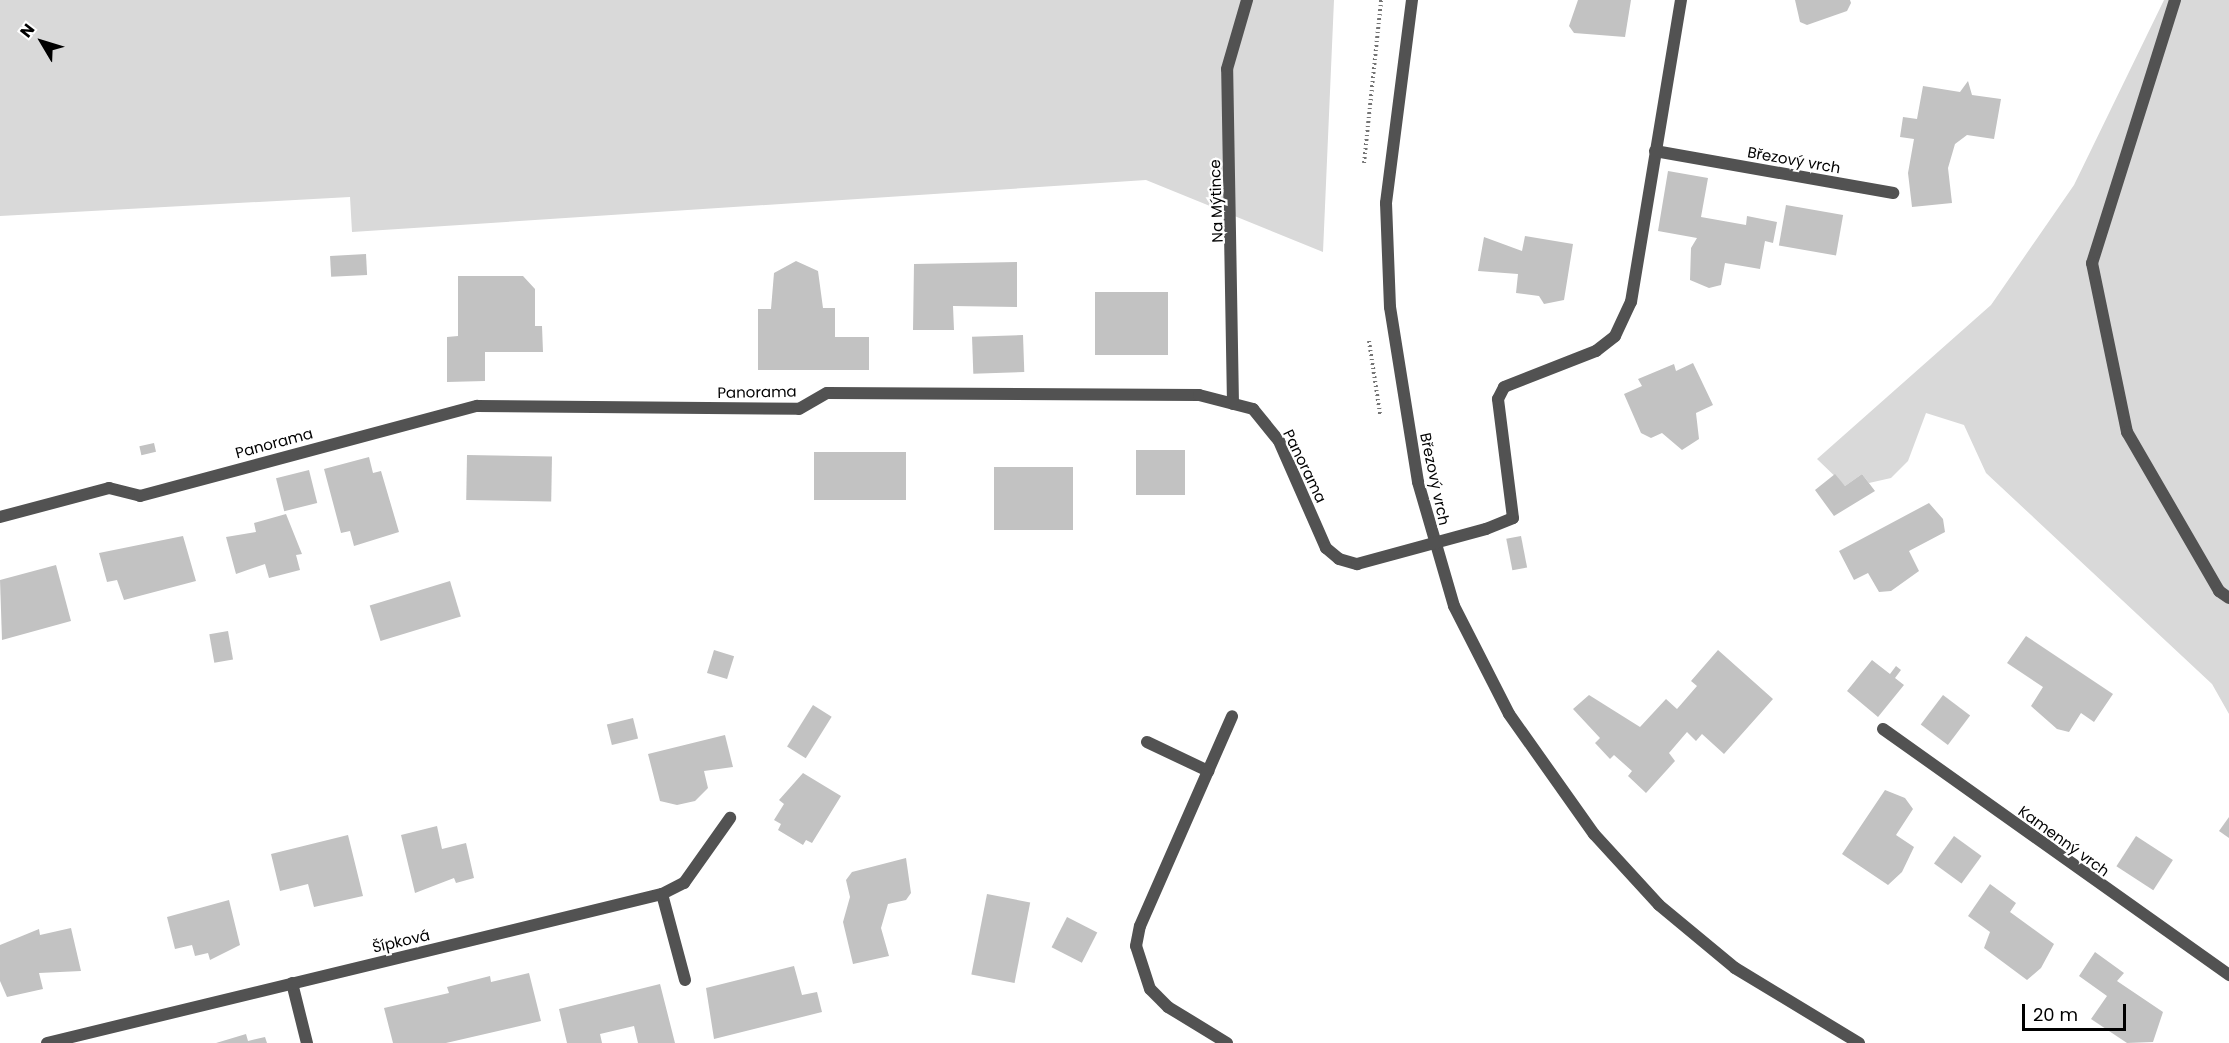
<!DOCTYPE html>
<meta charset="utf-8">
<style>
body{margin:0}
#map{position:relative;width:2229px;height:1043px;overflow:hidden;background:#fff;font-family:Poppins,sans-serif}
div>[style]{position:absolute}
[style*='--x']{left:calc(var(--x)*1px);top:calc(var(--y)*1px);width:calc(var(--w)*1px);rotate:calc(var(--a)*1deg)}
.green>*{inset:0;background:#d9d9d9}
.building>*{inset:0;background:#c2c2c2;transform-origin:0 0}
.path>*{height:4px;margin-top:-2px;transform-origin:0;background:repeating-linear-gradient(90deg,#747474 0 1.5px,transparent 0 4.5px)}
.lane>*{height:12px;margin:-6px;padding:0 6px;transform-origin:6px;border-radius:6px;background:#525252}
.street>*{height:12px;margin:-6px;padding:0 6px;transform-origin:6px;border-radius:6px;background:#525252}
span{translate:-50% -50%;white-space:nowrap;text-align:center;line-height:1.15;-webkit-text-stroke:4.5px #fff;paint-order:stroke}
.street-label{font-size:15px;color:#000}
.north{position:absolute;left:12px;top:12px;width:60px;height:60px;-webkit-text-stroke:4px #fff;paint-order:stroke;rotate:308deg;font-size:16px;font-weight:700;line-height:24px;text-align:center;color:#000}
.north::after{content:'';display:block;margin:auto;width:21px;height:27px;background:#000;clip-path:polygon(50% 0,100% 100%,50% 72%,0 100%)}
.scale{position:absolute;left:2022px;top:1004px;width:104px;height:27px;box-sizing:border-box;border:3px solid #000;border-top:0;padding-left:8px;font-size:18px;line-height:21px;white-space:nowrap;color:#000;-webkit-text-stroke:4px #fff;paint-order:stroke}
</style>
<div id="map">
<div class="green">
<i style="clip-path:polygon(0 0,1334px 0,1323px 252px,1146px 180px,352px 232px,350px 197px,0 216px)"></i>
<i style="clip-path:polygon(2164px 0,2229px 0,2229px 714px,2212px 684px,1986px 473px,1964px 425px,1926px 413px,1908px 461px,1891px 478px,1869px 483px,1862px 474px,1845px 486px,1817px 459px,1991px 305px,2074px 185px)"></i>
</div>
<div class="building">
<i style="clip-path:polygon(1578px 0,1631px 0,1625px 37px,1574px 33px,1569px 26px)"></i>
<i style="clip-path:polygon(1795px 0,1850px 0,1851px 3px,1847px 11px,1807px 25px,1800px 22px)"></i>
<i style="clip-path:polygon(1968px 81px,1972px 95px,2001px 99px,1994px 139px,1967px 135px,1955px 144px,1948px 168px,1952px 203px,1912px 207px,1908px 173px,1914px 139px,1900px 137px,1903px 117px,1917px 119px,1923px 86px,1960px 92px)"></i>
<i style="clip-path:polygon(1668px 171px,1708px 178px,1701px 217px,1746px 225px,1747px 216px,1777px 222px,1773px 243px,1765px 241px,1760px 269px,1725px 263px,1721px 285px,1709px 288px,1690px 280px,1691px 248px,1697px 238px,1658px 231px)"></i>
<i style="left:1786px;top:205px;width:58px;height:41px;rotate:10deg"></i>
<i style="clip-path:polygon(1525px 236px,1573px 244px,1564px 300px,1544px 304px,1539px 296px,1516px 293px,1518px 274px,1478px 271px,1484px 237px,1522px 251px)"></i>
<i style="left:366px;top:254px;width:21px;height:36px;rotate:87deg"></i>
<i style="clip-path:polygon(796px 261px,818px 271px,823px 308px,835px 308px,835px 337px,869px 337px,869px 370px,758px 370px,758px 309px,771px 309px,774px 273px)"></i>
<i style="clip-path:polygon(1017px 262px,1017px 307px,953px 306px,954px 330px,913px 330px,914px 264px)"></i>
<i style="clip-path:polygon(458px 276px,523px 276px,535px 289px,535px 326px,542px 326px,543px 352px,485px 352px,485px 381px,447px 382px,447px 337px,458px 336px)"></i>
<i style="left:1095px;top:292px;width:73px;height:63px"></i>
<i style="left:1023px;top:335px;width:37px;height:51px;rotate:88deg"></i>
<i style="clip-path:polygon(1693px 363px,1713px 405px,1696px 413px,1699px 439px,1682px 450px,1662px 433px,1651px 438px,1641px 433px,1624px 394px,1642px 386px,1638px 379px,1674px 364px,1676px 371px)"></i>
<i style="left:154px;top:443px;width:9px;height:15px;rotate:77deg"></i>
<i style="left:1136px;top:450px;width:49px;height:45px"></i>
<i style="left:814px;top:452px;width:92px;height:48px"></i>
<i style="left:467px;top:455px;width:85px;height:45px;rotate:1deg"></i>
<i style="clip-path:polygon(369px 457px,373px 473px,381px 471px,399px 532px,354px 546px,350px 531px,341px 533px,324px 469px)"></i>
<i style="left:994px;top:467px;width:79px;height:63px"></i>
<i style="left:309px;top:470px;width:34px;height:34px;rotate:76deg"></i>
<i style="clip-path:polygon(1835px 474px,1845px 486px,1862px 474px,1875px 491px,1834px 516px,1815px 490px)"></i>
<i style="clip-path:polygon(1929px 503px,1943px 519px,1945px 532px,1909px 551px,1919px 571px,1891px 591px,1879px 592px,1868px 573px,1854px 580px,1839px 551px)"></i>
<i style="clip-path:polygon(286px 514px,302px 554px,296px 555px,300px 570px,269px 578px,265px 564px,236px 574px,226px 537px,256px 532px,254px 523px)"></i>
<i style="clip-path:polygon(183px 536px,196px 581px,124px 600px,117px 580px,107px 582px,99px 553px)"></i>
<i style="left:1521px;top:536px;width:32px;height:15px;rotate:79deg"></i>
<i style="clip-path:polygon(56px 565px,71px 621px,2px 640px,0 580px)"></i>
<i style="left:450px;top:581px;width:37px;height:84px;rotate:73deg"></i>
<i style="left:228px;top:631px;width:29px;height:19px;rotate:80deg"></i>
<i style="clip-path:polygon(2026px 636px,2113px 694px,2094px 722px,2081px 713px,2069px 732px,2057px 729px,2031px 706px,2043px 687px,2007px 663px)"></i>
<i style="left:714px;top:650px;width:21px;height:24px;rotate:17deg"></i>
<i style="clip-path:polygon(1718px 650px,1773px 699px,1724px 754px,1702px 734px,1696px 741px,1687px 732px,1669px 753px,1675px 761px,1646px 793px,1628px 776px,1632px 771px,1614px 755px,1610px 759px,1595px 743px,1600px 738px,1573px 709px,1589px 695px,1640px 727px,1666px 699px,1677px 709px,1697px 686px,1691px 681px)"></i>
<i style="clip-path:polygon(1872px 660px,1890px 674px,1896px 666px,1901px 670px,1895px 678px,1904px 685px,1878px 717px,1847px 691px)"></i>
<i style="left:1943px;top:695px;width:34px;height:37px;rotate:37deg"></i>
<i style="left:813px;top:705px;width:22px;height:49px;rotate:32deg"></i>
<i style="left:633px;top:718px;width:21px;height:27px;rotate:76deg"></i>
<i style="clip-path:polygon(725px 735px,733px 767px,704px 771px,708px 788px,695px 801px,677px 805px,660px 801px,648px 754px)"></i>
<i style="clip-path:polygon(803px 773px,841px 796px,812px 843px,806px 840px,803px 845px,778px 830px,781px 824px,774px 820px,784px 804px,779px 800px)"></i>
<i style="clip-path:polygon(1885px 790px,1905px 798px,1913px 809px,1896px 835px,1914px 847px,1902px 872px,1888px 885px,1842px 854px)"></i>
<i style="clip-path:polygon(2229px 817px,2229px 838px,2219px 831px)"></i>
<i style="clip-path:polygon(437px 826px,442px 849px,466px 843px,474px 878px,456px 883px,454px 878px,415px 893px,401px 835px)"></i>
<i style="clip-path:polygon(348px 835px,363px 896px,314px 907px,308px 884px,280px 891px,271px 854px)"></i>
<i style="left:1954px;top:836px;width:34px;height:34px;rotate:36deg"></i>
<i style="left:2136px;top:836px;width:44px;height:36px;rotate:33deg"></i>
<i style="clip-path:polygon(906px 858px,911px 893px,906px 900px,888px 904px,881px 928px,889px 956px,853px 964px,843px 922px,850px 897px,846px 880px,852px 872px)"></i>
<i style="clip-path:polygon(1990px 884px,2016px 903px,2010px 912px,2054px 944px,2041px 968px,2027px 980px,1984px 948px,1990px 932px,1968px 916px)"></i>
<i style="left:987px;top:894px;width:44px;height:82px;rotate:11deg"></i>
<i style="clip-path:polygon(229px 900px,240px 945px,210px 960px,208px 953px,195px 956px,192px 945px,175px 949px,167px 917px)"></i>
<i style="left:1067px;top:917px;width:34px;height:34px;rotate:27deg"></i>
<i style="clip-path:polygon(71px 928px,81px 971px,39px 973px,43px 989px,7px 997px,0 981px,0 945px,39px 929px,40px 935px)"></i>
<i style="clip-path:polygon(2095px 952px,2124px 973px,2117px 981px,2163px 1012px,2153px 1042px,2127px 1043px,2091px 1019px,2107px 996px,2079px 976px)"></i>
<i style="clip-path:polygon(794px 966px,802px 995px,817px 992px,822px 1012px,714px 1039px,706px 988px)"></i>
<i style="clip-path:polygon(529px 973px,541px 1021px,446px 1043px,393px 1043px,384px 1008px,449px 993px,447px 987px,490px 976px,491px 982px)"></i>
<i style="clip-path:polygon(660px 984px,675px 1043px,638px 1043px,634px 1026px,600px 1034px,602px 1043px,567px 1043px,559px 1009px)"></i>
<i style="clip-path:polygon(246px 1034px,248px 1041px,265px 1037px,267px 1043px,216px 1043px)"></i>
</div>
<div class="path">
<i style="--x:1364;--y:163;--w:164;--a:-84"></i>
<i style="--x:1369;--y:341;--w:74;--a:81.4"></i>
</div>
<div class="lane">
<i style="--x:2175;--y:0;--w:276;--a:107.5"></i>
<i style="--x:2092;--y:263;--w:173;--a:78.3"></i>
<i style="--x:2127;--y:432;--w:184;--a:59.9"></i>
<i style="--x:2219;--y:591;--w:12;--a:35"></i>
</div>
<div class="street">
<i style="--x:1412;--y:0;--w:205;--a:97.3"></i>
<i style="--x:1386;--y:203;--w:104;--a:87.8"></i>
<i style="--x:1390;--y:307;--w:177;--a:80.9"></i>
<i style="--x:1418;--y:482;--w:129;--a:73.8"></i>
<i style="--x:1454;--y:606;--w:121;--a:63"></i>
<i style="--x:1509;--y:714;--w:147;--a:54.7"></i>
<i style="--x:1594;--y:834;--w:96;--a:47.5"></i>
<i style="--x:1659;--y:905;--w:99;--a:39.7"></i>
<i style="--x:1735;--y:968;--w:145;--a:31.2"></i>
<i style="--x:1655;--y:151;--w:242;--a:10"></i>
<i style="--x:1233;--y:404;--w:335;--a:-91"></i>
<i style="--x:1227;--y:69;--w:72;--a:-73.8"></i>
<i style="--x:0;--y:517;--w:113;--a:-14.9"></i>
<i style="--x:109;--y:488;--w:32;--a:14"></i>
<i style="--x:140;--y:496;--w:349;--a:-15"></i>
<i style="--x:477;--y:406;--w:322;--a:0.5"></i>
<i style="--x:799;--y:409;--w:32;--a:-30"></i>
<i style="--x:827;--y:393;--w:372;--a:0.3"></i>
<i style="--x:1199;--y:395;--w:56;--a:14.5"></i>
<i style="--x:1253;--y:409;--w:41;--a:50.9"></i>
<i style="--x:1279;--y:441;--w:117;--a:66.3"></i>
<i style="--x:1326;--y:548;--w:17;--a:40"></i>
<i style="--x:1339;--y:559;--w:19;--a:16"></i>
<i style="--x:1357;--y:564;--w:134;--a:-15.2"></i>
<i style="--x:1486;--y:529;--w:29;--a:-22"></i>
<i style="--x:1513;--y:518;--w:120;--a:-97.2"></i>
<i style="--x:1498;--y:399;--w:13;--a:-63"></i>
<i style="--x:1504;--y:387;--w:99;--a:-21.4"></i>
<i style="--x:1596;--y:351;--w:24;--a:-38"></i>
<i style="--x:1615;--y:336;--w:38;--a:-65"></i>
<i style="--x:1631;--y:302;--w:306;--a:-80.6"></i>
<i style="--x:1883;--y:729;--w:425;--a:35.4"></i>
<i style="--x:1147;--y:742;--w:68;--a:25.4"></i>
<i style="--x:662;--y:894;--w:89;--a:75"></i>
<i style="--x:292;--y:983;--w:62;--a:76"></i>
<i style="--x:47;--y:1043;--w:633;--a:-13.62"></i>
<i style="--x:662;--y:894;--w:25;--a:-27"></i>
<i style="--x:684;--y:883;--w:80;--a:-54.7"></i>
<i style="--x:1227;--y:1043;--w:69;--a:-148.6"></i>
<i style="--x:1168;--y:1007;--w:25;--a:-135"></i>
<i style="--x:1150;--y:989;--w:45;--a:-108"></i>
<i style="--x:1136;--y:946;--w:20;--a:-79"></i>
<i style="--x:1140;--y:926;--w:229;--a:-66.3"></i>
</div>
<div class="street-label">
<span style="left:1794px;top:160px;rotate:10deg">Březový vrch</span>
<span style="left:1216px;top:201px;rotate:-92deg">Na Mýtince</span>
<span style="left:757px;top:392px;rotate:-1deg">Panorama</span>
<span style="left:274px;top:443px;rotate:-15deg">Panorama</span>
<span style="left:1305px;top:466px;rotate:64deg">Panorama</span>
<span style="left:1435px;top:479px;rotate:78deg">Březový vrch</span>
<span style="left:2064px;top:841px;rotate:36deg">Kamenný vrch</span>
<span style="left:401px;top:941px;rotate:-13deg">Šípková</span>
</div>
<div class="north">N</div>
<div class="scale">20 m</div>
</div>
